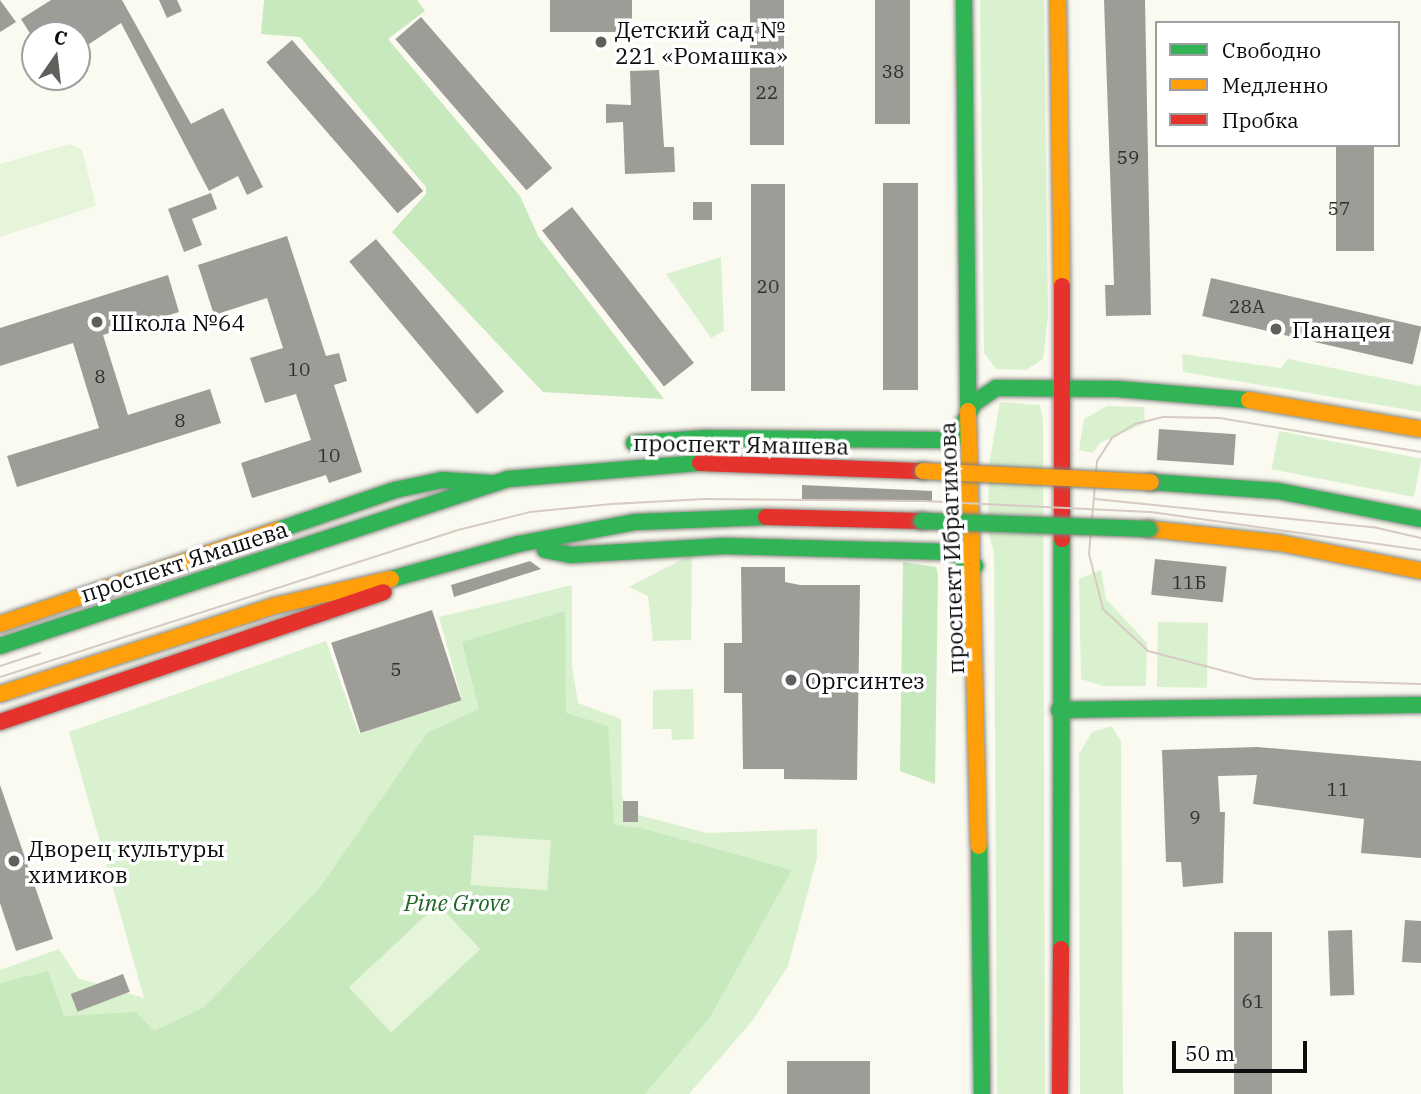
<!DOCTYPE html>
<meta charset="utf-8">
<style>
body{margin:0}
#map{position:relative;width:1421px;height:1094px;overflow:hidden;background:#fafaf0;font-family:"IBM Plex Serif",serif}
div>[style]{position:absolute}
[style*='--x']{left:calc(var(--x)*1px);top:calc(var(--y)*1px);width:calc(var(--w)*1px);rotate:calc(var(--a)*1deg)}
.green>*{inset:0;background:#daf1d0;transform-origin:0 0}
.forest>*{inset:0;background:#c7e9bd}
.pitch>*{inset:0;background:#e6f5d9;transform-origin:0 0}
.building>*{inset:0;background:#9d9c96;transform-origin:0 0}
.roads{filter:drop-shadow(0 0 2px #8a8a85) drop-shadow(0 0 2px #8a8a85)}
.fast>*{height:16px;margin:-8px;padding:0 8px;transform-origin:8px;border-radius:8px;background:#30b455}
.slow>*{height:16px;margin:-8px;padding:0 8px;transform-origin:8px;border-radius:8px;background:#ff9f0a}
.jam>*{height:16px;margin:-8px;padding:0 8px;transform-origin:8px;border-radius:8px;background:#e5322d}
.tram>*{height:2px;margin:-1px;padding:0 1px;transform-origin:1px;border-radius:1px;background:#d7cac3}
.bridges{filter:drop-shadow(0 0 2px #80807c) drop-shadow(0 0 2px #80807c)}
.fast-bridge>*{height:16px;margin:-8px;padding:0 8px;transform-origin:8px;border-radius:8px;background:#30b455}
.slow-bridge>*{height:16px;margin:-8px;padding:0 8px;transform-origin:8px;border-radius:8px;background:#ff9f0a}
.dots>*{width:19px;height:19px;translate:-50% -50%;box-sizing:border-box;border:4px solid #fff;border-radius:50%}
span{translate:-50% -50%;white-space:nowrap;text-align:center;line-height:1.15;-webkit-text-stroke:7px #fff;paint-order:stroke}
.number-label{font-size:19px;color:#30302e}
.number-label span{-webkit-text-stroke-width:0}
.poi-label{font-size:23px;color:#0c0c0c}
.left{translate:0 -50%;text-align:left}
.street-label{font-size:23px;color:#0c0c0c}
.park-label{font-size:23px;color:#1c6523;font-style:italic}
.legend{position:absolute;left:1155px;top:21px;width:245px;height:126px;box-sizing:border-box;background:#fff;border:2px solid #9e9e9e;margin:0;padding:9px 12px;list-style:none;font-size:21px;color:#0c0c0c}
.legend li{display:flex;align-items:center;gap:14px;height:35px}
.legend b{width:35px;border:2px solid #9e9e9e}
.north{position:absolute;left:21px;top:21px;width:70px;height:70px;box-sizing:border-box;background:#fff;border:2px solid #9e9e9e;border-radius:50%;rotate:14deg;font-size:19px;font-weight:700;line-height:28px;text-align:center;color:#0c0c0c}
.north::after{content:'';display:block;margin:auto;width:24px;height:32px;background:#5f5f5c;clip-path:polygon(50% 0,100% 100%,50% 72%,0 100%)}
.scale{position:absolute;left:1172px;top:1041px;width:135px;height:32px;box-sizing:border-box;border:4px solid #0c0c0c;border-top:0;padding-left:9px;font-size:21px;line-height:24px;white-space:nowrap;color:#0c0c0c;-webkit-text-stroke:5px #fff;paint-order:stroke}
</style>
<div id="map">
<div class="green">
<i style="clip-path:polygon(980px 0,1044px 0,1048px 316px,1043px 359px,1026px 370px,996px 369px,984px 353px)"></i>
<i style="clip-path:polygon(721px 257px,724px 331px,711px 338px,666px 274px)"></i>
<i style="clip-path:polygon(1182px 354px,1281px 368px,1288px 359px,1421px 386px,1421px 412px,1183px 372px)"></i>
<i style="clip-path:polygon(1000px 402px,1040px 405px,1043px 420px,1045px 1094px,997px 1094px,994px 553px,988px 531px,989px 465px)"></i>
<i style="clip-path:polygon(1107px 406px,1144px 407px,1145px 423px,1100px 443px,1093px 453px,1079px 450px,1084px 419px)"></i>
<i style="left:1279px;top:431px;width:145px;height:39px;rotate:11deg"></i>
<i style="clip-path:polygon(692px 554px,691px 640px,653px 641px,648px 596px,629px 587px)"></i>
<i style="clip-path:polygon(1101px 570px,1106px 599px,1147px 643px,1146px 686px,1103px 686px,1081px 679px,1079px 579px)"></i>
<i style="clip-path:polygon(572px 585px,572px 666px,578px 703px,621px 719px,622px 797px,631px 813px,707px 833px,817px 829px,817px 858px,788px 966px,753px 1020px,689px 1094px,0 1094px,0 970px,59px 949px,78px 978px,144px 998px,69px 732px,326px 641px,359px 734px,461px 697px,439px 617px)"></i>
<i style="left:1158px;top:622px;width:50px;height:65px;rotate:1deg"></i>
<i style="clip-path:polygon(693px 689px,694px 739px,672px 740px,671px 729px,653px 729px,653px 690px)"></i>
<i style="clip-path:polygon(1112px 726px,1121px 742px,1123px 1094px,1080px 1094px,1079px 754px,1092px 732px)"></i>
</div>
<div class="forest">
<i style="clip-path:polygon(264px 0,417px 0,425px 11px,388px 39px,520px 196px,538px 236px,664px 399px,543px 392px,392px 232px,426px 194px,426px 187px,300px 37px,261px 34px)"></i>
<i style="clip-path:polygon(903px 562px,936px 567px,938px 574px,935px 784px,900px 771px)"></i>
<i style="clip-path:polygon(565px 611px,566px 713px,608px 726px,614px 825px,641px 828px,792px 870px,710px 1017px,645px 1094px,0 1094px,0 983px,48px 971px,64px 1016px,136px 1012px,154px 1031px,203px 1008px,319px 889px,427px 733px,479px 709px,462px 642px)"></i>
</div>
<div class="pitch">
<i style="clip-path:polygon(70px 144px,82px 150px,96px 206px,0 237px,0 164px)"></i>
<i style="left:474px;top:835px;width:77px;height:50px;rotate:4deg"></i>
<i style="left:438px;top:904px;width:62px;height:122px;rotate:47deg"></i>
</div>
<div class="building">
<i style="clip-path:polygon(0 0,16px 22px,0 32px)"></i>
<i style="clip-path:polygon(51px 0,122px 0,191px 124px,223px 108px,263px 187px,247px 195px,238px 176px,209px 191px,121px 23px,86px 46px,79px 35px,31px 35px,21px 19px)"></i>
<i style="clip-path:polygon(159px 0,177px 0,182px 11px,167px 18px)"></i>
<i style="left:550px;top:0;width:82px;height:32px"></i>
<i style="left:750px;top:0;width:34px;height:145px"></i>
<i style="left:875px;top:0;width:35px;height:124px"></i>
<i style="clip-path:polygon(1104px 0,1145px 0,1151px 315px,1106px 316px,1105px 285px,1114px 285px)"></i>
<i style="left:421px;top:17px;width:200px;height:34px;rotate:49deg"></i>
<i style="left:292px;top:40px;width:200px;height:34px;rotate:49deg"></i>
<i style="clip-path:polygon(659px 70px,664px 147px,674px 147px,675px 172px,625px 174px,623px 122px,606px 123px,606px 104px,631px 105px,630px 71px)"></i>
<i style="left:1336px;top:145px;width:38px;height:106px"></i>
<i style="left:883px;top:183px;width:35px;height:207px"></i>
<i style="left:751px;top:184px;width:34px;height:207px"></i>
<i style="clip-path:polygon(211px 193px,217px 209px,192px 219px,202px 245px,184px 252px,168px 209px)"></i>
<i style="left:693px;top:202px;width:19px;height:18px"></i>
<i style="left:572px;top:207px;width:198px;height:38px;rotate:52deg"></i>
<i style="clip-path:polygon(287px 236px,326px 356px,339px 353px,347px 381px,334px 385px,362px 472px,329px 483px,326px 475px,252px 498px,241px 463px,311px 440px,296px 394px,265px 403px,250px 358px,283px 348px,267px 298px,214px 315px,198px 265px)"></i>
<i style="left:376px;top:239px;width:199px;height:35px;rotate:50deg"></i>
<i style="clip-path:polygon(168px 275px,179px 312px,103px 335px,128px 415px,210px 389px,221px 423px,17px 487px,7px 456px,99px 428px,73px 343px,0 366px,0 328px)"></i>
<i style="left:1211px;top:278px;width:216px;height:39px;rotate:13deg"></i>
<i style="left:1159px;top:429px;width:77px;height:31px;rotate:4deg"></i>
<i style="clip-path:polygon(802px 485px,932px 491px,932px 502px,802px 499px)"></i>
<i style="left:1155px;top:559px;width:72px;height:36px;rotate:6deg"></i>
<i style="clip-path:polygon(530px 561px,541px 569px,454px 597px,451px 585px)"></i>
<i style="clip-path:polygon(741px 567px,785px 567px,785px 582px,800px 585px,860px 585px,857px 780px,784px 779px,784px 769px,743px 769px,742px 693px,724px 693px,724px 643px,742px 643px)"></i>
<i style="left:432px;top:610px;width:95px;height:106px;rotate:72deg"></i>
<i style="clip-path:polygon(1257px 747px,1421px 761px,1421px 858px,1361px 853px,1364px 819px,1253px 804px,1257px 775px,1218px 776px,1220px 812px,1225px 812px,1223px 883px,1183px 887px,1181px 862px,1166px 862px,1162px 750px)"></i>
<i style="clip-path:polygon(0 785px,53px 939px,16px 951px,0 903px)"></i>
<i style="left:623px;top:801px;width:15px;height:21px"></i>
<i style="clip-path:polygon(1405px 920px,1421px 921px,1421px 963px,1402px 962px)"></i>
<i style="left:1352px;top:930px;width:65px;height:24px;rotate:88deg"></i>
<i style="left:1234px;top:932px;width:38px;height:162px"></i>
<i style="left:123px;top:974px;width:19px;height:56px;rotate:69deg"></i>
<i style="left:870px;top:1061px;width:33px;height:83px;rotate:90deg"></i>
</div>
<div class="roads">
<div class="fast">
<i style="--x:964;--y:0;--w:411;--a:89.4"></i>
<i style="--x:634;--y:443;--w:71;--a:-4"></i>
<i style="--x:705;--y:438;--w:242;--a:0.5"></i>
<i style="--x:947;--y:440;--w:9;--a:-13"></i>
<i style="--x:956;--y:438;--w:39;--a:-63"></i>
<i style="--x:974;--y:403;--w:27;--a:-34"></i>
<i style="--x:996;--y:388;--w:122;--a:0.5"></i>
<i style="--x:1118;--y:389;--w:131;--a:4.8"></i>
<i style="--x:1151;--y:482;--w:127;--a:4.1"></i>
<i style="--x:1278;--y:491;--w:146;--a:11.1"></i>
<i style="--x:278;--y:530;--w:124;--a:-18.9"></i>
<i style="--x:395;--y:490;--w:48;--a:-12"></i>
<i style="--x:442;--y:480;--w:48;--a:3.6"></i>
<i style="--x:545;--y:550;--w:26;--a:11"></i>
<i style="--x:571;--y:555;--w:153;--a:-3.4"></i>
<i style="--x:724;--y:546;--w:228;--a:1.5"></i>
<i style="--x:952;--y:552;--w:27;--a:31"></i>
<i style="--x:391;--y:579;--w:132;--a:-15.4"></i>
<i style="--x:518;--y:544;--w:120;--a:-10.6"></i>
<i style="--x:636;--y:522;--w:130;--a:-2.2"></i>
<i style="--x:0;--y:646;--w:535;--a:-18.2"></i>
<i style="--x:508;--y:479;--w:193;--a:-4.8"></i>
<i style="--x:1059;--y:710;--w:362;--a:-0.8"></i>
<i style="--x:979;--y:846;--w:248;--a:89.3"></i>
<i style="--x:1061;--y:949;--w:410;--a:-89.9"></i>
</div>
<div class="slow">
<i style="--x:1058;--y:0;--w:286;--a:89.2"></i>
<i style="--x:1249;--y:400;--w:174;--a:9.6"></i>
<i style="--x:968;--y:411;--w:435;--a:88.6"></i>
<i style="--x:1149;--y:529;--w:132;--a:6.1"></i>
<i style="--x:1280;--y:543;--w:144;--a:11.2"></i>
<i style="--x:0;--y:624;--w:293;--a:-18.7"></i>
<i style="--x:0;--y:694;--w:292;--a:-17.8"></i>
<i style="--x:278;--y:605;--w:116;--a:-13"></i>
</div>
<div class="jam">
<i style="--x:1062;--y:286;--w:253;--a:90"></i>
<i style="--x:700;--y:463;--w:223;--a:2.1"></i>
<i style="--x:766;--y:517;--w:156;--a:1.5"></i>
<i style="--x:0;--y:722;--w:405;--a:-18.7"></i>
<i style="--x:1060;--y:1094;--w:145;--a:-89.6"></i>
</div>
</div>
<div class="tram">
<i style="--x:1421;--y:452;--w:204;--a:-170.4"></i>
<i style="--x:1220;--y:418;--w:57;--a:-179"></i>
<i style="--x:1163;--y:417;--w:29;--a:166"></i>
<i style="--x:1135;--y:424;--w:27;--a:149"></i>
<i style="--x:1112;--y:438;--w:27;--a:123"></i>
<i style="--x:1097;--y:461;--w:93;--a:94.9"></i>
<i style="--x:1089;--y:554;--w:57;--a:75.7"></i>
<i style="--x:1103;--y:609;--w:62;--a:43"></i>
<i style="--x:1148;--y:651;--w:111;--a:14.7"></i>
<i style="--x:1255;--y:679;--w:166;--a:1.7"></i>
<i style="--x:1095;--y:499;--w:279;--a:5.8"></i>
<i style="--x:1373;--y:527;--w:49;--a:12.9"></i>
<i style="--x:0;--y:666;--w:42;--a:-18"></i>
<i style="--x:0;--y:677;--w:477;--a:-17.8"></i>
<i style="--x:454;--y:531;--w:78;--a:-14"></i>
<i style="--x:530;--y:512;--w:82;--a:-5.6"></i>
<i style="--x:612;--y:504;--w:93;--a:-3.1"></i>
<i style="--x:705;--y:499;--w:218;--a:0.5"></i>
<i style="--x:923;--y:501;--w:227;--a:2.8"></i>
<i style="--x:1150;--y:512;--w:274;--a:8"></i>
</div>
<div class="bridges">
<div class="fast-bridge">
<i style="--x:922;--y:521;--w:227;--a:2"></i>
</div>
<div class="slow-bridge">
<i style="--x:923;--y:471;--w:228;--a:2.8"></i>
</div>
</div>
<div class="dots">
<i style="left:601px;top:42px;background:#5f5f5c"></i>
<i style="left:97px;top:322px;background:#5f5f5c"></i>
<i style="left:1276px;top:329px;background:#5f5f5c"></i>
<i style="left:791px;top:680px;background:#5f5f5c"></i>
<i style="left:14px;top:861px;background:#5f5f5c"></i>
</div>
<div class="number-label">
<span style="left:893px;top:72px">38</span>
<span style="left:767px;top:93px">22</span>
<span style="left:1128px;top:158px">59</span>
<span style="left:1339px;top:209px">57</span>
<span style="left:768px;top:287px">20</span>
<span style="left:1247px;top:307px">28А</span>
<span style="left:299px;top:370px">10</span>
<span style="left:100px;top:377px">8</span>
<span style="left:180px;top:421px">8</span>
<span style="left:329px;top:456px">10</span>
<span style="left:1189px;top:583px">11Б</span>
<span style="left:396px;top:670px">5</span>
<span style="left:1338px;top:790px">11</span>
<span style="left:1195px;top:818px">9</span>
<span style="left:1253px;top:1002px">61</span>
</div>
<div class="poi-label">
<span class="left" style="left:615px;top:42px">Детский сад №<br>221 «Ромашка»</span>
<span class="left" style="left:111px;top:322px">Школа №64</span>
<span class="left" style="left:1292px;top:329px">Панацея</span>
<span class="left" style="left:805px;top:680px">Оргсинтез</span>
<span class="left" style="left:28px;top:861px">Дворец культуры<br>химиков</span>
</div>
<div class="street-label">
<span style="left:741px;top:444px;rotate:1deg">проспект Ямашева</span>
<span style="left:951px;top:548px;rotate:-92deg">проспект Ибрагимова</span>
<span style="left:184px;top:561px;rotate:-18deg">проспект Ямашева</span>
</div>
<div class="park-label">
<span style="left:457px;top:902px">Pine Grove</span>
</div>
<ul class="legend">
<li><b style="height:9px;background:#30b455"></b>Свободно</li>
<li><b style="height:9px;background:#ff9f0a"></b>Медленно</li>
<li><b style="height:9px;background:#e5322d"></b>Пробка</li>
</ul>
<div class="north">С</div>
<div class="scale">50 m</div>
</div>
